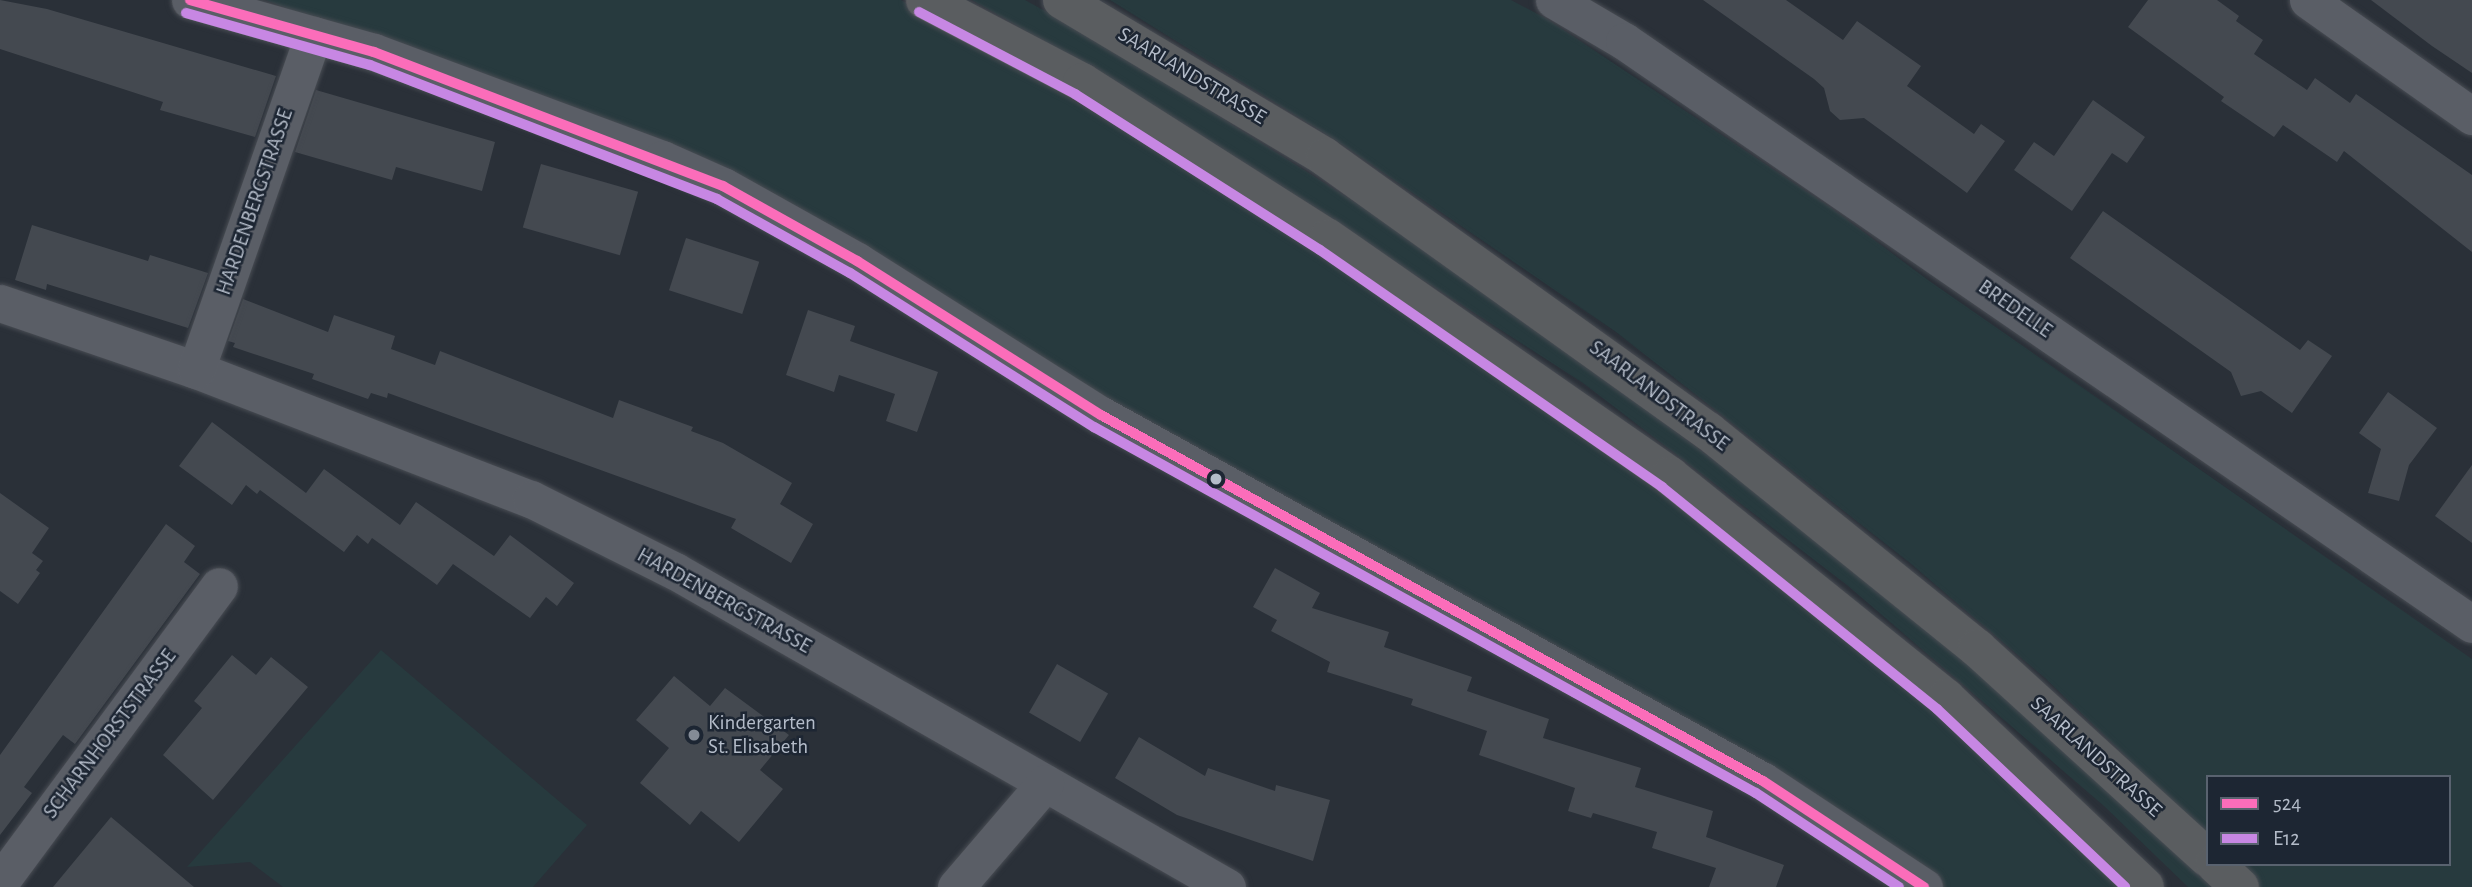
<!DOCTYPE html>
<style>
body{margin:0}
#map{position:relative;width:2472px;height:887px;overflow:hidden;background:#2a3038;font-family:"Alegreya Sans",sans-serif}
div>[style]{position:absolute}
[style*='--x']{left:calc(var(--x)*1px);top:calc(var(--y)*1px);width:calc(var(--w)*1px);rotate:calc(var(--a)*1deg)}
.green>*{inset:0;background:#273a3e}
.building>*{inset:0;background:#444950;transform-origin:0 0}
.roads{filter:drop-shadow(0 0 2px #484c53) drop-shadow(0 0 2px #484c53)}
.minor>*{height:37px;margin:-18.5px;padding:0 18.5px;transform-origin:18.5px;border-radius:18.5px;background:#5a5e66}
.highway>*{height:38px;margin:-19px;padding:0 19px;transform-origin:19px;border-radius:19px;background:#5a5d60}
.bus-1>*{height:10px;margin:-5px;padding:0 5px;transform-origin:5px;border-radius:5px;background:#fb6dba}
.bus-2>*{height:10px;margin:-5px;padding:0 5px;transform-origin:5px;border-radius:5px;background:#c787e3}
.dots>*{width:19px;height:19px;translate:-50% -50%;box-sizing:border-box;border:4px solid #1d2633;border-radius:50%}
span{translate:-50% -50%;white-space:nowrap;text-align:center;line-height:1.15;-webkit-text-stroke:5px #1d2633;paint-order:stroke}
.street-label{font-size:21px;color:#b4bcc9}
.poi-label{font-size:21px;color:#b4bcc9}
.left{translate:0 -50%;text-align:left}
.legend{position:absolute;left:2206px;top:775px;width:245px;height:91px;box-sizing:border-box;background:#1d2633;border:2px solid #59626f;margin:0;padding:9px 12px;list-style:none;font-size:21px;color:#b4bcc9}
.legend li{display:flex;align-items:center;gap:14px;height:35px}
.legend b{width:35px;border:2px solid #59626f}
</style>
<div id="map">
<div class="green">
<i style="clip-path:polygon(266px 0,901px 0,1244px 200px,1661px 486px,1935px 708px,2123px 887px,1937px 887px,1110px 400px,861px 243px)"></i>
<i style="clip-path:polygon(972px 0,1025px 0,1105px 44px,1443px 258px,1823px 542px,2023px 710px,2211px 887px,2188px 887px,2104px 806px,1847px 585px,1583px 383px,1119px 84px)"></i>
<i style="clip-path:polygon(1110px 0,1511px 0,1547px 19px,1830px 207px,1928px 280px,2472px 659px,2472px 887px,2260px 887px,2236px 864px,2449px 864px,2449px 777px,2208px 777px,2208px 836px,2045px 678px,1910px 563px,1616px 332px,1337px 141px)"></i>
<i style="clip-path:polygon(381px 650px,587px 825px,533px 887px,283px 887px,250px 862px,187px 867px)"></i>
</div>
<div class="building">
<i style="clip-path:polygon(0 0,47px 9px,276px 76px,255px 137px,160px 110px,163px 102px,0 49px)"></i>
<i style="clip-path:polygon(1703px 0,1786px 0,1843px 40px,1857px 21px,1921px 66px,1907px 86px,1974px 134px,1981px 124px,2005px 141px,1967px 193px,1864px 118px,1840px 120px,1830px 111px,1824px 88px,1814px 79px)"></i>
<i style="clip-path:polygon(2148px 0,2217px 0,2239px 16px,2236px 21px,2263px 40px,2254px 54px,2307px 90px,2315px 78px,2350px 103px,2356px 94px,2472px 175px,2472px 252px,2344px 151px,2337px 162px,2283px 125px,2274px 137px,2221px 101px,2224px 97px,2128px 27px)"></i>
<i style="clip-path:polygon(2371px 0,2472px 0,2472px 73px,2432px 46px)"></i>
<i style="clip-path:polygon(316px 90px,495px 142px,482px 191px,396px 167px,392px 180px,295px 152px)"></i>
<i style="clip-path:polygon(2093px 100px,2145px 137px,2127px 163px,2112px 153px,2072px 211px,2014px 170px,2034px 142px,2054px 156px)"></i>
<i style="left:541px;top:164px;width:101px;height:66px;rotate:16deg"></i>
<i style="clip-path:polygon(2103px 211px,2300px 350px,2308px 340px,2332px 356px,2292px 413px,2261px 391px,2241px 396px,2231px 372px,2070px 258px)"></i>
<i style="clip-path:polygon(32px 225px,148px 261px,150px 255px,208px 273px,188px 328px,47px 284px,46px 290px,15px 280px)"></i>
<i style="left:686px;top:238px;width:77px;height:55px;rotate:18deg"></i>
<i style="clip-path:polygon(243px 299px,328px 332px,334px 315px,395px 336px,391px 349px,435px 365px,440px 351px,613px 418px,619px 400px,693px 427px,691px 431px,723px 443px,792px 483px,780px 504px,813px 524px,791px 563px,731px 528px,736px 519px,388px 393px,387px 398px,371px 393px,368px 399px,312px 379px,314px 374px,233px 347px,235px 343px,228px 341px)"></i>
<i style="clip-path:polygon(808px 310px,855px 326px,850px 341px,938px 372px,917px 432px,886px 421px,895px 394px,839px 375px,834px 392px,786px 375px)"></i>
<i style="clip-path:polygon(2388px 392px,2437px 428px,2409px 465px,2399px 501px,2368px 493px,2381px 449px,2359px 433px)"></i>
<i style="clip-path:polygon(212px 422px,306px 493px,324px 469px,400px 525px,416px 502px,494px 556px,510px 535px,574px 583px,557px 606px,546px 597px,530px 618px,453px 564px,437px 585px,372px 538px,368px 544px,357px 535px,344px 552px,260px 490px,257px 494px,246px 485px,232px 505px,179px 466px)"></i>
<i style="clip-path:polygon(2472px 465px,2472px 543px,2435px 516px)"></i>
<i style="clip-path:polygon(0 493px,49px 528px,32px 553px,43px 561px,36px 570px,40px 573px,18px 604px,0 591px)"></i>
<i style="clip-path:polygon(166px 524px,195px 546px,184px 562px,200px 574px,75px 744px,63px 735px,24px 787px,32px 793px,0 835px,0 755px)"></i>
<i style="clip-path:polygon(1275px 568px,1320px 593px,1312px 608px,1389px 632px,1384px 647px,1472px 677px,1467px 691px,1549px 719px,1543px 738px,1641px 768px,1635px 787px,1713px 811px,1706px 837px,1784px 865px,1776px 887px,1709px 887px,1716px 868px,1652px 848px,1657px 832px,1593px 813px,1591px 818px,1568px 811px,1575px 788px,1479px 755px,1487px 731px,1411px 705px,1413px 699px,1327px 672px,1330px 662px,1271px 631px,1277px 620px,1253px 607px)"></i>
<i style="clip-path:polygon(232px 655px,256px 675px,271px 657px,308px 687px,213px 800px,163px 755px,202px 708px,194px 701px)"></i>
<i style="left:1057px;top:664px;width:59px;height:56px;rotate:30deg"></i>
<i style="clip-path:polygon(674px 676px,710px 706px,725px 688px,789px 735px,760px 770px,783px 789px,739px 842px,701px 811px,690px 825px,640px 783px,669px 748px,636px 720px)"></i>
<i style="clip-path:polygon(1139px 737px,1205px 776px,1208px 768px,1275px 791px,1276px 785px,1330px 800px,1313px 861px,1177px 815px,1115px 778px)"></i>
<i style="clip-path:polygon(111px 817px,194px 887px,53px 887px)"></i>
</div>
<div class="roads">
<div class="minor">
<i style="--x:190;--y:0;--w:191;--a:15.8"></i>
<i style="--x:374;--y:52;--w:307;--a:20.4"></i>
<i style="--x:662;--y:159;--w:67;--a:23.9"></i>
<i style="--x:723;--y:186;--w:154;--a:29.2"></i>
<i style="--x:857;--y:261;--w:289;--a:32.3"></i>
<i style="--x:1101;--y:415;--w:756;--a:28.94"></i>
<i style="--x:1763;--y:781;--w:193;--a:33.4"></i>
<i style="--x:1554;--y:0;--w:81;--a:30.4"></i>
<i style="--x:1624;--y:41;--w:1029;--a:34.51"></i>
<i style="--x:2308;--y:0;--w:201;--a:35.3"></i>
<i style="--x:0;--y:303;--w:207;--a:18.9"></i>
<i style="--x:196;--y:370;--w:359;--a:21.1"></i>
<i style="--x:531;--y:499;--w:161;--a:26.6"></i>
<i style="--x:675;--y:571;--w:636;--a:29.79"></i>
<i style="--x:196;--y:370;--w:355;--a:-70.7"></i>
<i style="--x:0;--y:882;--w:368;--a:-53.5"></i>
<i style="--x:956;--y:887;--w:137;--a:-49.4"></i>
</div>
<div class="highway">
<i style="--x:925;--y:0;--w:177;--a:27.6"></i>
<i style="--x:1082;--y:82;--w:291;--a:32.4"></i>
<i style="--x:1328;--y:238;--w:417;--a:34.8"></i>
<i style="--x:1670;--y:476;--w:354;--a:38.8"></i>
<i style="--x:1946;--y:698;--w:274;--a:43.5"></i>
<i style="--x:1062;--y:0;--w:306;--a:30.8"></i>
<i style="--x:1325;--y:157;--w:471;--a:35.6"></i>
<i style="--x:1708;--y:431;--w:346;--a:38.9"></i>
<i style="--x:1977;--y:648;--w:312;--a:42.3"></i>
<i style="--x:2215;--y:864;--w:34;--a:43"></i>
</div>
</div>
<div class="bus-1">
<i style="--x:190;--y:0;--w:191;--a:15.8"></i>
<i style="--x:374;--y:52;--w:374;--a:21"></i>
<i style="--x:723;--y:186;--w:154;--a:29.2"></i>
<i style="--x:857;--y:261;--w:289;--a:32.3"></i>
<i style="--x:1101;--y:415;--w:756;--a:28.94"></i>
<i style="--x:1763;--y:781;--w:193;--a:33.4"></i>
</div>
<div class="bus-2">
<i style="--x:919;--y:12;--w:176;--a:27.7"></i>
<i style="--x:1075;--y:94;--w:290;--a:32.5"></i>
<i style="--x:1320;--y:250;--w:416;--a:34.7"></i>
<i style="--x:1662;--y:487;--w:353;--a:38.9"></i>
<i style="--x:1937;--y:709;--w:259;--a:43.4"></i>
<i style="--x:186;--y:13;--w:191;--a:15.8"></i>
<i style="--x:370;--y:65;--w:372;--a:21.1"></i>
<i style="--x:717;--y:199;--w:152;--a:29.1"></i>
<i style="--x:850;--y:273;--w:289;--a:32.3"></i>
<i style="--x:1094;--y:427;--w:756;--a:28.94"></i>
<i style="--x:1756;--y:793;--w:171;--a:33.3"></i>
</div>
<div class="dots">
<i style="left:1216px;top:479px;background:#b4bcc9"></i>
<i style="left:694px;top:735px;background:#848b96"></i>
</div>
<div class="street-label">
<span style="left:1192px;top:76px;rotate:31deg">SAARLANDSTRASSE</span>
<span style="left:255px;top:202px;rotate:-71deg">HARDENBERGSTRASSE</span>
<span style="left:2015px;top:309px;rotate:35deg">BREDELLE</span>
<span style="left:1659px;top:396px;rotate:37deg">SAARLANDSTRASSE</span>
<span style="left:724px;top:601px;rotate:29deg">HARDENBERGSTRASSE</span>
<span style="left:110px;top:734px;rotate:-53deg">SCHARNHORSTSTRASSE</span>
<span style="left:2096px;top:757px;rotate:42deg">SAARLANDSTRASSE</span>
</div>
<div class="poi-label">
<span class="left" style="left:708px;top:735px">Kindergarten<br>St. Elisabeth</span>
</div>
<ul class="legend">
<li><b style="height:9px;background:#fb6dba"></b>524</li>
<li><b style="height:9px;background:#c787e3"></b>E12</li>
</ul>
</div>
